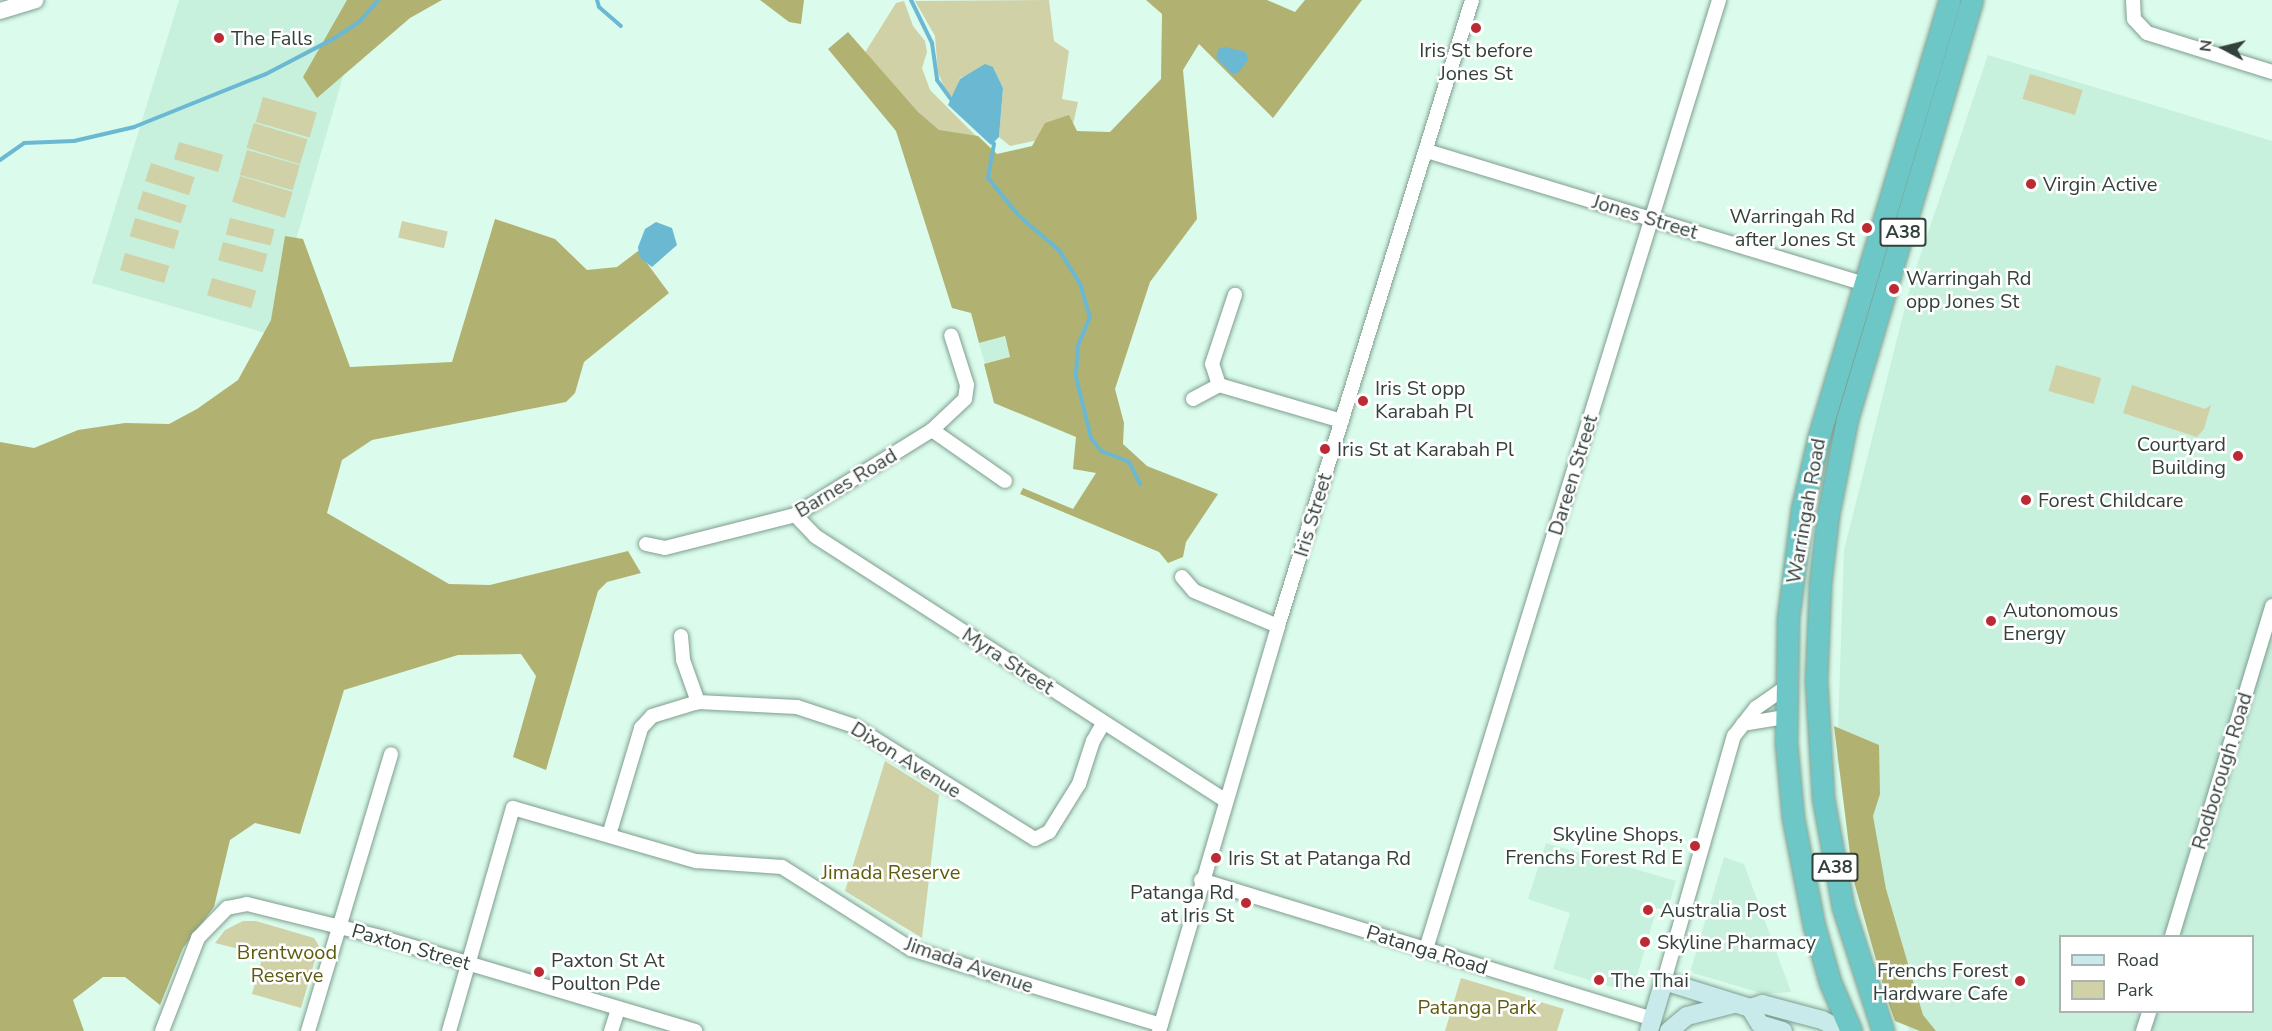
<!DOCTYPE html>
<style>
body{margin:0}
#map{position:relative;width:2272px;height:1031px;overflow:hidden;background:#dbfcec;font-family:"Nunito Sans",sans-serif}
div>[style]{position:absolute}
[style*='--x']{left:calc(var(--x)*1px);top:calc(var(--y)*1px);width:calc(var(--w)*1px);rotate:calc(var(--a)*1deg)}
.built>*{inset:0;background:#c7f0dd;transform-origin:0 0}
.green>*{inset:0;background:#d0d1a7;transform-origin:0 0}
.forest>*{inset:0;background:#b1b271}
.water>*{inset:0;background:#6bb8d3}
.stream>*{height:4px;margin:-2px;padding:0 2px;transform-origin:2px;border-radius:2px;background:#6bb8d3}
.roads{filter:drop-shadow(0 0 2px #7e9d8f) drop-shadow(0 0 2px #7e9d8f)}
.minor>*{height:14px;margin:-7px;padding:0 7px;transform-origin:7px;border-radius:7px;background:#fff}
.tertiary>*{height:16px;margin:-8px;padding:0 8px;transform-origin:8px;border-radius:8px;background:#fff}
.secondary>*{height:18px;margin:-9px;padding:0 9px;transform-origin:9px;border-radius:9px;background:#c8eaea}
.trunk>*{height:21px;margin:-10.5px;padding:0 10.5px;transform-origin:10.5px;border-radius:10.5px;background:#6cc7c6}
.dots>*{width:16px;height:16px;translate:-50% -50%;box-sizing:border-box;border:3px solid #fff;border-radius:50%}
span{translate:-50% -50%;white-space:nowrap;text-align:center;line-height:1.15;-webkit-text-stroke:5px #fff;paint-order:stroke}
.shield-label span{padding:2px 4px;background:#fff;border:2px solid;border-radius:4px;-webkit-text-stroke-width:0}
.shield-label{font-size:18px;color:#33413b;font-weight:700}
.poi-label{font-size:20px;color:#33413b}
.left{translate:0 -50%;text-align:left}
.right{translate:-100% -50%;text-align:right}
.street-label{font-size:20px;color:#33413b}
.park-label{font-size:20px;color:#5c5b0e}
.legend{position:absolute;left:2059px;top:935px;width:195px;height:78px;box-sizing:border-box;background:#fff;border:2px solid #adb3b1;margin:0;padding:8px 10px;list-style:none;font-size:18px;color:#33413b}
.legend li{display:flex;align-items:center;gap:12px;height:30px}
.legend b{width:30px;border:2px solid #adb3b1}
.north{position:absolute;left:2194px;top:18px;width:60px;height:60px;-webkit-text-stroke:4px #fff;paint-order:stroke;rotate:277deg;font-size:16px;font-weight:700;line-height:24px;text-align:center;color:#33413b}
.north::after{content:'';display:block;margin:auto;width:21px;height:27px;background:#33413b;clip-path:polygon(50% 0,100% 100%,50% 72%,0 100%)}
</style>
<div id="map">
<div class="built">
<i style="clip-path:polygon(179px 0,365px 0,269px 334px,92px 283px)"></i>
<i style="clip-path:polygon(evenodd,1988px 55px,2272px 141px,2272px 1031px,1909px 1031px,1837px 761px,1844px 550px,1911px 283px,1988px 55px,2060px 936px,2252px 936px,2252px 1012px,2060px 1012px,2060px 936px)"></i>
<i style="left:1004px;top:336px;width:22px;height:26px;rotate:74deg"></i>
<i style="clip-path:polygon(1546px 843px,1676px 881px,1667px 911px,1657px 908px,1634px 986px,1625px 991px,1553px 969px,1570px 913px,1528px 899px)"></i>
<i style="clip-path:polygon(1724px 857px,1744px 864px,1791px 992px,1764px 994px,1693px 973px,1691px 969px)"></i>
</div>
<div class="green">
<i style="clip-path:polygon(1049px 0,1054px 41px,1069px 51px,1062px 99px,1078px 102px,1071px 133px,1010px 146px,999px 137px,1003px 88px,993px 67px,960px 78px,953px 97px,947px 94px,938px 73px,935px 36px,915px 1px)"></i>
<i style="clip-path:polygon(904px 1px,913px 26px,925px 41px,927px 52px,922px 68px,930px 90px,988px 148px,944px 139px,861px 59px,896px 3px)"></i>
<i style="left:2030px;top:74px;width:55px;height:26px;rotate:17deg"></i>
<i style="left:263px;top:97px;width:56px;height:26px;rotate:16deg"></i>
<i style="left:254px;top:123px;width:56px;height:26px;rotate:17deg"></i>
<i style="left:179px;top:142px;width:46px;height:18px;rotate:16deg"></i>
<i style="left:247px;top:150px;width:55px;height:26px;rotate:16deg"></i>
<i style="left:151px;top:163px;width:46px;height:19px;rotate:18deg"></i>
<i style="left:240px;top:176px;width:55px;height:27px;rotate:17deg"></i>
<i style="left:143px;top:191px;width:46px;height:19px;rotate:18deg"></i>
<i style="left:135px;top:218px;width:46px;height:19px;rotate:16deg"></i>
<i style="left:230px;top:218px;width:46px;height:17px;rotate:14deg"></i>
<i style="left:402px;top:221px;width:47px;height:17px;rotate:13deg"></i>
<i style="left:223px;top:242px;width:46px;height:19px;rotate:15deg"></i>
<i style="left:125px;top:253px;width:46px;height:18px;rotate:16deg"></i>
<i style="left:212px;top:278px;width:46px;height:18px;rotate:16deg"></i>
<i style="left:2056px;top:365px;width:47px;height:27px;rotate:16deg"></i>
<i style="clip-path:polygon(2132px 385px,2205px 409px,2211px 405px,2204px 429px,2197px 437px,2123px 413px)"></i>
<i style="clip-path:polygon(885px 761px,939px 795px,922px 938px,845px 891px)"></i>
<i style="clip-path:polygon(243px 921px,256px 921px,314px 938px,319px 946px,301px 1008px,252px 994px,263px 955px,215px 943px,225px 930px)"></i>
<i style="clip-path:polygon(1461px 978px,1564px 1009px,1557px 1031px,1445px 1031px)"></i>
</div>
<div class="forest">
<i style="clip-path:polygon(347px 0,442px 0,410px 18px,317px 98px,303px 77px)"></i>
<i style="clip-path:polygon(760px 0,804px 0,801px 24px,789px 22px)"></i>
<i style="clip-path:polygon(1146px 0,1267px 0,1295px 12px,1305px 0,1362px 0,1273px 118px,1199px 44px,1183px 70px,1197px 219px,1150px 282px,1115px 389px,1124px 423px,1123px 444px,1147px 466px,1218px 494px,1186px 542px,1183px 557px,1168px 563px,1159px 552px,1020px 494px,1023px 488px,1073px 509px,1096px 473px,1073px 469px,1076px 437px,994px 403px,984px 364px,1010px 357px,1005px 336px,979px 343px,971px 313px,952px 308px,896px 131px,828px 49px,848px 32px,918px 112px,939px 130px,978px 136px,997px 154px,1032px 146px,1045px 123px,1069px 115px,1077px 131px,1110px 132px,1161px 79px,1162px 14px)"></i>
<i style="clip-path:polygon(495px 219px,555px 239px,587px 270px,617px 267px,638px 251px,669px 293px,584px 362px,575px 393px,566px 402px,372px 440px,342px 460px,327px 513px,449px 584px,490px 585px,628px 551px,641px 573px,607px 582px,598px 591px,546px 770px,513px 757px,536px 676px,521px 654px,458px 655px,344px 690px,300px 834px,255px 823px,230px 840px,214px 907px,183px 948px,160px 1005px,125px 977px,103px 977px,73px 1000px,84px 1031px,0 1031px,0 442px,34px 448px,78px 430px,125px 423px,169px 424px,197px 409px,238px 380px,271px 320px,285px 236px,303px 239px,350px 367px,452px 362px)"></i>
<i style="clip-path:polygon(1834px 726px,1879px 745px,1880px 794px,1873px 816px,1886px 889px,1923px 1015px,1936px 1031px,1920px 1031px,1895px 1021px,1887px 999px,1853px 878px)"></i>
</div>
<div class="water">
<i style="clip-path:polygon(1225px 47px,1246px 52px,1248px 60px,1240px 71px,1233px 75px,1216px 58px,1219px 48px)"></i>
<i style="clip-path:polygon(985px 64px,993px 67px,1003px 88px,999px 137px,991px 145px,948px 105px,960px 79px)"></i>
<i style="clip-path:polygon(656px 222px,672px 228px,677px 245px,652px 267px,639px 257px,638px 247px,645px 229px)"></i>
</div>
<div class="stream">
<i style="--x:597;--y:0;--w:7;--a:74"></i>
<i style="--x:599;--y:7;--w:29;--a:41"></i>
<i style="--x:911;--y:0;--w:48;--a:64"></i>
<i style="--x:932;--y:43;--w:37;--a:82"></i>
<i style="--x:937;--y:80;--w:27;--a:54"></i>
<i style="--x:990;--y:139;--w:6;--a:51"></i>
<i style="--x:994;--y:144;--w:35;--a:100"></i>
<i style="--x:988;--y:178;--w:49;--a:50.8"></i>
<i style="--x:1019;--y:216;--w:52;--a:40.4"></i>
<i style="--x:1059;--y:250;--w:39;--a:58"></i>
<i style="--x:1080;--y:283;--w:35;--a:74"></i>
<i style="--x:1090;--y:317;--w:30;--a:113"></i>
<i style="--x:1078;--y:345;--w:32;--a:94"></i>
<i style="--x:1076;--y:377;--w:63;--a:76.2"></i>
<i style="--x:1091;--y:438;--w:16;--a:52"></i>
<i style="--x:1101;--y:451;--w:30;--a:21"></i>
<i style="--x:1129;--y:462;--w:25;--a:63"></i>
<i style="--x:0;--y:160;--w:29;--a:-35"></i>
<i style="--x:24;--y:143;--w:50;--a:-2.3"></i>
<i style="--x:74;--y:141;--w:62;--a:-13.1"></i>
<i style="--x:134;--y:127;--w:142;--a:-21.9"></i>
<i style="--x:266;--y:74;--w:78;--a:-27.6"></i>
<i style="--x:335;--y:38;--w:30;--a:-34"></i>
<i style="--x:360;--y:21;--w:28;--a:-49"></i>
</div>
<div class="roads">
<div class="minor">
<i style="--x:2133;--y:0;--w:19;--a:87"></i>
<i style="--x:2134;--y:19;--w:19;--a:47"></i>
<i style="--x:2147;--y:33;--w:131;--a:17.3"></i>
<i style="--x:1427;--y:151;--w:457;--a:16.9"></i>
<i style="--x:1219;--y:385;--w:22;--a:-108"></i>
<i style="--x:1212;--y:364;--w:73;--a:-71.6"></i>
<i style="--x:1193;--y:399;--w:30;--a:-28"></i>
<i style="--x:1219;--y:385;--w:128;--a:16.3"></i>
<i style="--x:932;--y:430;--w:89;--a:34.9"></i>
<i style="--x:795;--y:515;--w:29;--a:46"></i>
<i style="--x:815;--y:536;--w:489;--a:32.8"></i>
<i style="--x:646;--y:544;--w:19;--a:12"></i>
<i style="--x:665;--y:548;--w:134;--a:-14.2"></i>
<i style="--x:795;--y:515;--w:161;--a:-31.8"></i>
<i style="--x:932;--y:430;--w:45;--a:-43.2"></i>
<i style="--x:965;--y:399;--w:14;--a:-82"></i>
<i style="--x:967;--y:385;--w:52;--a:-107.7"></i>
<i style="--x:1182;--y:577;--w:18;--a:49"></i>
<i style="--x:1194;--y:591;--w:91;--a:22.6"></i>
<i style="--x:681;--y:636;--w:24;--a:85"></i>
<i style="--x:683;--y:660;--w:45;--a:70.3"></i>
<i style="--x:1743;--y:724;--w:43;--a:-9.5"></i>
<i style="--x:609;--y:835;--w:112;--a:-73.3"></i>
<i style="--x:641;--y:728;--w:16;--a:-47"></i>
<i style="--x:652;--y:716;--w:48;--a:-16.9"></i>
<i style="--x:698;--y:702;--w:99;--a:2.9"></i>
<i style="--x:797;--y:707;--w:60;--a:18.4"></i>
<i style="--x:854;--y:726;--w:213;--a:32"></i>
<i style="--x:1035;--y:839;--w:16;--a:-27"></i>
<i style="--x:1049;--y:832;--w:57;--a:-58"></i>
<i style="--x:1079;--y:784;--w:45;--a:-72"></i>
<i style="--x:1093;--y:741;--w:20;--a:-60"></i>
<i style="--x:1201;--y:880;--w:473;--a:17.1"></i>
<i style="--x:2172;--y:936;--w:345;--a:-73.1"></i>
<i style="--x:1426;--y:949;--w:993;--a:-72.84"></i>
<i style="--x:1664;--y:981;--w:255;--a:-74.1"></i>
<i style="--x:1734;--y:736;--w:36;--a:-52"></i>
<i style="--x:1756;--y:708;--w:35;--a:-35"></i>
<i style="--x:162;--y:1031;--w:100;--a:-68.8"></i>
<i style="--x:198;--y:938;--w:42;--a:-46"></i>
<i style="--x:227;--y:908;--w:20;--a:-11"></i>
<i style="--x:247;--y:904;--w:137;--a:13.9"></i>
<i style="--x:380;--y:937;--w:329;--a:16.6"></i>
<i style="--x:308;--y:1031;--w:289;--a:-73.3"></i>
<i style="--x:449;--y:1031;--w:232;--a:-74"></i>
<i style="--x:513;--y:808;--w:191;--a:16.2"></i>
<i style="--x:696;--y:861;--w:86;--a:4"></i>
<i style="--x:782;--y:867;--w:153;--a:32.4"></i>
<i style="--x:911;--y:949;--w:261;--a:16.9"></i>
<i style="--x:611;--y:1031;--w:23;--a:-72"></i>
<i style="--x:1159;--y:1031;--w:422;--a:-73.6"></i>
<i style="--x:1278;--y:626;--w:655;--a:-72.78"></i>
<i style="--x:2143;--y:1031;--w:20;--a:-72"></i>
</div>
<div class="tertiary">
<i style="--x:0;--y:11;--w:37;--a:-17"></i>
</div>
<div class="secondary">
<i style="--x:1750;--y:1008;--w:19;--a:58"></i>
<i style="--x:1760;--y:1024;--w:24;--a:17"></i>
<i style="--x:1649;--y:1031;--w:52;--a:-73.3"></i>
<i style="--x:1664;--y:981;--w:90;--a:17.4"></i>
<i style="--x:1750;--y:1008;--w:13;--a:-18"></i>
<i style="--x:1762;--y:1004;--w:62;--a:14.9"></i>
<i style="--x:1822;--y:1020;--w:25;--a:27"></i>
<i style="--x:1669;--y:1031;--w:23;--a:-40"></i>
<i style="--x:1687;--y:1016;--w:49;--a:-14.3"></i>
</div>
<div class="trunk">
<i style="--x:1851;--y:1031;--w:53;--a:-113.2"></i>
<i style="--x:1830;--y:982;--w:58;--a:-105.9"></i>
<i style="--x:1814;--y:926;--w:110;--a:-101"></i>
<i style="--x:1793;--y:818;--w:75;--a:-95.3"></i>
<i style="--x:1786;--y:743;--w:125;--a:-89.1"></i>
<i style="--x:1788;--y:618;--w:110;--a:-82.7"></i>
<i style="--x:1802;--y:509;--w:75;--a:-76.9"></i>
<i style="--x:1819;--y:436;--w:455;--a:-73.3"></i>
<i style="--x:1883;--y:1031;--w:130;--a:-107.9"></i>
<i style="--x:1843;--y:907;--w:111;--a:-100.4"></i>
<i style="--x:1823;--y:798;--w:117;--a:-93.4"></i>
<i style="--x:1816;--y:681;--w:97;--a:-87.6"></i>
<i style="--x:1820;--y:584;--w:69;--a:-83.4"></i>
<i style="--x:1828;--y:515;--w:98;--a:-78.8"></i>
<i style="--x:1847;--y:419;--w:437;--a:-73.4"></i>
</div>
</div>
<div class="dots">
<i style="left:1476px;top:28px;background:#bb2b33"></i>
<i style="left:219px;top:38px;background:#bb2b33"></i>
<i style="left:2031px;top:184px;background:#bb2b33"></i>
<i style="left:1867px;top:228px;background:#bb2b33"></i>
<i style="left:1894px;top:289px;background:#bb2b33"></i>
<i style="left:1363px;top:401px;background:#bb2b33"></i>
<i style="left:1325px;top:449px;background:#bb2b33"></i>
<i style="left:2238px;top:456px;background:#bb2b33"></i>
<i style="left:2026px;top:500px;background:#bb2b33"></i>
<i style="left:1991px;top:621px;background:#bb2b33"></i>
<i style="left:1695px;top:846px;background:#bb2b33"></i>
<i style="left:1216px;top:858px;background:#bb2b33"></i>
<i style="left:1246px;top:903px;background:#bb2b33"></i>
<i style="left:1648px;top:910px;background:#bb2b33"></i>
<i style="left:1645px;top:942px;background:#bb2b33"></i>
<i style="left:539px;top:972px;background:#bb2b33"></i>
<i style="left:1599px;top:980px;background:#bb2b33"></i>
<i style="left:2020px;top:981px;background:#bb2b33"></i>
</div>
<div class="shield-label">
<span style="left:1903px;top:232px">A38</span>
<span style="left:1835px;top:867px">A38</span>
</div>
<div class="poi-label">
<span class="left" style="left:231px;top:38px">The Falls</span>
<span style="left:1476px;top:62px">Iris St before<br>Jones St</span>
<span class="left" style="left:2043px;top:184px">Virgin Active</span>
<span class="right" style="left:1855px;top:228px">Warringah Rd<br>after Jones St</span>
<span class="left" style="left:1906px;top:290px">Warringah Rd<br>opp Jones St</span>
<span class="left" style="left:1375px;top:400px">Iris St opp<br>Karabah Pl</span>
<span class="right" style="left:2226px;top:456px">Courtyard<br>Building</span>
<span class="left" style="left:1337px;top:449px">Iris St at Karabah Pl</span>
<span class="left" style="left:2038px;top:500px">Forest Childcare</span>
<span class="left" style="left:2003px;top:622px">Autonomous<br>Energy</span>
<span class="right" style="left:1683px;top:846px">Skyline Shops,<br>Frenchs Forest Rd E</span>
<span class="left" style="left:1228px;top:858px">Iris St at Patanga Rd</span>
<span class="right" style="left:1234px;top:904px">Patanga Rd<br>at Iris St</span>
<span class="left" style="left:1660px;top:910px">Australia Post</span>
<span class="left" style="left:1657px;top:942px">Skyline Pharmacy</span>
<span class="left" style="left:551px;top:972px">Paxton St At<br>Poulton Pde</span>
<span class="right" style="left:2008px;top:982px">Frenchs Forest<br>Hardware Cafe</span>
<span class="left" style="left:1611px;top:980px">The Thai</span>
</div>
<div class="street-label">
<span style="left:1645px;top:217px;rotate:17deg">Jones Street</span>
<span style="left:1573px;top:475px;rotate:-73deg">Dareen Street</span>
<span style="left:846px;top:483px;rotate:-31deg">Barnes Road</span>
<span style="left:1806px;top:511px;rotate:-80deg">Warringah Road</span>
<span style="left:1313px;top:515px;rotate:-73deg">Iris Street</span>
<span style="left:1008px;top:661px;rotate:33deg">Myra Street</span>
<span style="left:906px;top:760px;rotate:32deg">Dixon Avenue</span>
<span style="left:2222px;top:771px;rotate:-73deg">Rodborough Road</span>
<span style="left:411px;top:947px;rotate:16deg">Paxton Street</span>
<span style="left:1427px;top:950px;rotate:17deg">Patanga Road</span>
<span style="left:969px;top:965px;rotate:19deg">Jimada Avenue</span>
</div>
<div class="park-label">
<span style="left:891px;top:872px">Jimada Reserve</span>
<span style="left:287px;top:964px">Brentwood<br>Reserve</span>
<span style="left:1477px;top:1007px">Patanga Park</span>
</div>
<ul class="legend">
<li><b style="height:8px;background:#c8eaea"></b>Road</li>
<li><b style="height:16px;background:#d0d1a7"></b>Park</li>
</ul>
<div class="north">N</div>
</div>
